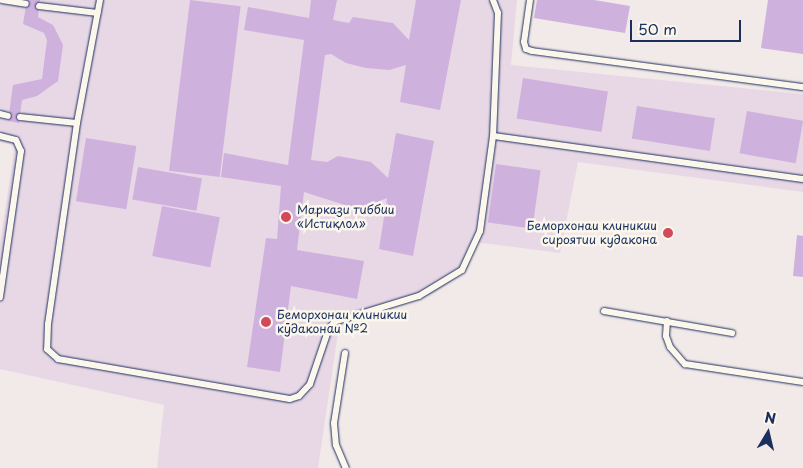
<!DOCTYPE html>
<meta charset="utf-8">
<style>
body{margin:0}
#map{position:relative;width:803px;height:468px;overflow:hidden;background:#f2e9e9;font-family:"Playpen Sans",sans-serif}
div>[style]{position:absolute}
[style*='--x']{left:calc(var(--x)*1px);top:calc(var(--y)*1px);width:calc(var(--w)*1px);rotate:calc(var(--a)*1deg)}
.built>*{inset:0;background:#e8d8e6}
.building>*{inset:0;background:#cfb1de;transform-origin:0 0}
.roads{filter:drop-shadow(0 0 1px #1b2f5e) drop-shadow(0 0 1px #1b2f5e)}
.service>*{height:6px;margin:-3px;padding:0 3px;transform-origin:3px;border-radius:3px;background:#fbf7ec}
.dots>*{width:14px;height:14px;translate:-50% -50%;box-sizing:border-box;border:2px solid #fbf7ec;border-radius:50%}
span{translate:-50% -50%;white-space:nowrap;text-align:center;line-height:1.15;-webkit-text-stroke:5px #fbf7ec;paint-order:stroke}
.poi-label{font-size:12px;color:#1b2f5e}
.left{translate:0 -50%;text-align:left}
.right{translate:-100% -50%;text-align:right}
.north{position:absolute;left:743px;top:408px;width:50px;height:50px;-webkit-text-stroke:4px #fbf7ec;paint-order:stroke;rotate:9deg;font-size:14px;font-weight:700;line-height:20px;text-align:center;color:#1b2f5e}
.north::after{content:'';display:block;margin:auto;width:18px;height:22px;background:#1b2f5e;clip-path:polygon(50% 0,100% 100%,50% 72%,0 100%)}
.scale{position:absolute;left:630px;top:20px;width:111px;height:22px;box-sizing:border-box;border:2px solid #1b2f5e;border-top:0;padding-left:6px;font-size:15px;line-height:18px;white-space:nowrap;color:#1b2f5e;-webkit-text-stroke:4px #fbf7ec;paint-order:stroke}
</style>
<div id="map">
<div class="built">
<i style="clip-path:polygon(0 0,517px 0,511px 65px,803px 94px,803px 192px,578px 162px,560px 253px,474px 242px,463px 273px,433px 294px,339px 326px,318px 468px,157px 468px,164px 405px,0 369px,0 243px,15px 145px,0 142px)"></i>
</div>
<div class="building">
<i style="clip-path:polygon(27px 0,40px 0,38px 17px,53px 25px,63px 45px,58px 81px,37px 96px,22px 100px,19px 123px,8px 121px,13px 85px,42px 79px,47px 40px,44px 33px,23px 24px)"></i>
<i style="left:190px;top:0;width:51px;height:172px;rotate:7deg"></i>
<i style="clip-path:polygon(311px 0,337px 0,333px 20px,349px 23px,353px 17px,393px 23px,409px 40px,416px 0,461px 0,440px 110px,400px 102px,406px 65px,389px 70px,366px 68px,346px 63px,331px 54px,325px 55px,311px 160px,327px 162px,338px 156px,371px 162px,388px 178px,396px 133px,434px 141px,413px 256px,379px 249px,387px 198px,367px 206px,348px 206px,304px 192px,297px 250px,364px 261px,357px 299px,291px 286px,280px 372px,247px 367px,266px 238px,277px 239px,281px 186px,221px 177px,224px 153px,288px 165px,304px 40px,244px 30px,248px 7px,309px 18px)"></i>
<i style="clip-path:polygon(537px 0,594px 0,630px 6px,625px 33px,534px 18px)"></i>
<i style="clip-path:polygon(768px 0,803px 0,803px 54px,761px 48px)"></i>
<i style="left:523px;top:78px;width:86px;height:41px;rotate:9deg"></i>
<i style="left:637px;top:106px;width:79px;height:33px;rotate:9deg"></i>
<i style="left:747px;top:111px;width:57px;height:43px;rotate:10deg"></i>
<i style="left:86px;top:138px;width:51px;height:64px;rotate:9deg"></i>
<i style="left:496px;top:164px;width:45px;height:59px;rotate:8deg"></i>
<i style="left:138px;top:167px;width:65px;height:33px;rotate:10deg"></i>
<i style="left:162px;top:206px;width:59px;height:51px;rotate:11deg"></i>
<i style="clip-path:polygon(797px 235px,803px 236px,803px 277px,793px 276px)"></i>
</div>
<div class="roads">
<div class="service">
<i style="--x:2;--y:0;--w:24;--a:9"></i>
<i style="--x:100;--y:0;--w:125;--a:100.6"></i>
<i style="--x:77;--y:123;--w:203;--a:98.2"></i>
<i style="--x:48;--y:324;--w:25;--a:92"></i>
<i style="--x:47;--y:349;--w:15;--a:42"></i>
<i style="--x:58;--y:359;--w:235;--a:9.8"></i>
<i style="--x:290;--y:399;--w:9;--a:-18"></i>
<i style="--x:299;--y:396;--w:16;--a:-47"></i>
<i style="--x:310;--y:384;--w:56;--a:-71.2"></i>
<i style="--x:328;--y:331;--w:11;--a:-56"></i>
<i style="--x:334;--y:322;--w:89;--a:-17"></i>
<i style="--x:419;--y:296;--w:50;--a:-31.2"></i>
<i style="--x:462;--y:270;--w:43;--a:-65.2"></i>
<i style="--x:480;--y:231;--w:96;--a:-82.2"></i>
<i style="--x:493;--y:0;--w:14;--a:69"></i>
<i style="--x:498;--y:13;--w:123;--a:92.3"></i>
<i style="--x:493;--y:136;--w:313;--a:7.9"></i>
<i style="--x:530;--y:0;--w:42;--a:98.1"></i>
<i style="--x:524;--y:42;--w:7;--a:74"></i>
<i style="--x:526;--y:49;--w:6;--a:18"></i>
<i style="--x:532;--y:51;--w:273;--a:7.6"></i>
<i style="--x:39;--y:6;--w:59;--a:6.8"></i>
<i style="--x:0;--y:114;--w:8;--a:14"></i>
<i style="--x:20;--y:117;--w:57;--a:6"></i>
<i style="--x:0;--y:136;--w:16;--a:14"></i>
<i style="--x:16;--y:140;--w:12;--a:66"></i>
<i style="--x:21;--y:151;--w:148;--a:98.2"></i>
<i style="--x:604;--y:311;--w:130;--a:9.8"></i>
<i style="--x:667;--y:321;--w:15;--a:94"></i>
<i style="--x:666;--y:336;--w:12;--a:70"></i>
<i style="--x:670;--y:347;--w:23;--a:49"></i>
<i style="--x:685;--y:364;--w:119;--a:8.7"></i>
<i style="--x:345;--y:353;--w:71;--a:98.9"></i>
<i style="--x:334;--y:423;--w:22;--a:85"></i>
<i style="--x:336;--y:445;--w:25;--a:67"></i>
</div>
</div>
<div class="dots">
<i style="left:286px;top:217px;background:#d1495b"></i>
<i style="left:668px;top:233px;background:#d1495b"></i>
<i style="left:266px;top:322px;background:#d1495b"></i>
</div>
<div class="poi-label">
<span class="left" style="left:297px;top:217px">Маркази тиббии<br>«Истиқлол»</span>
<span class="right" style="left:657px;top:233px">Беморхонаи клиникии<br>сироятии кудакона</span>
<span class="left" style="left:277px;top:322px">Беморхонаи клиникии<br>кӯдаконаи №2</span>
</div>
<div class="north">N</div>
<div class="scale">50 m</div>
</div>
